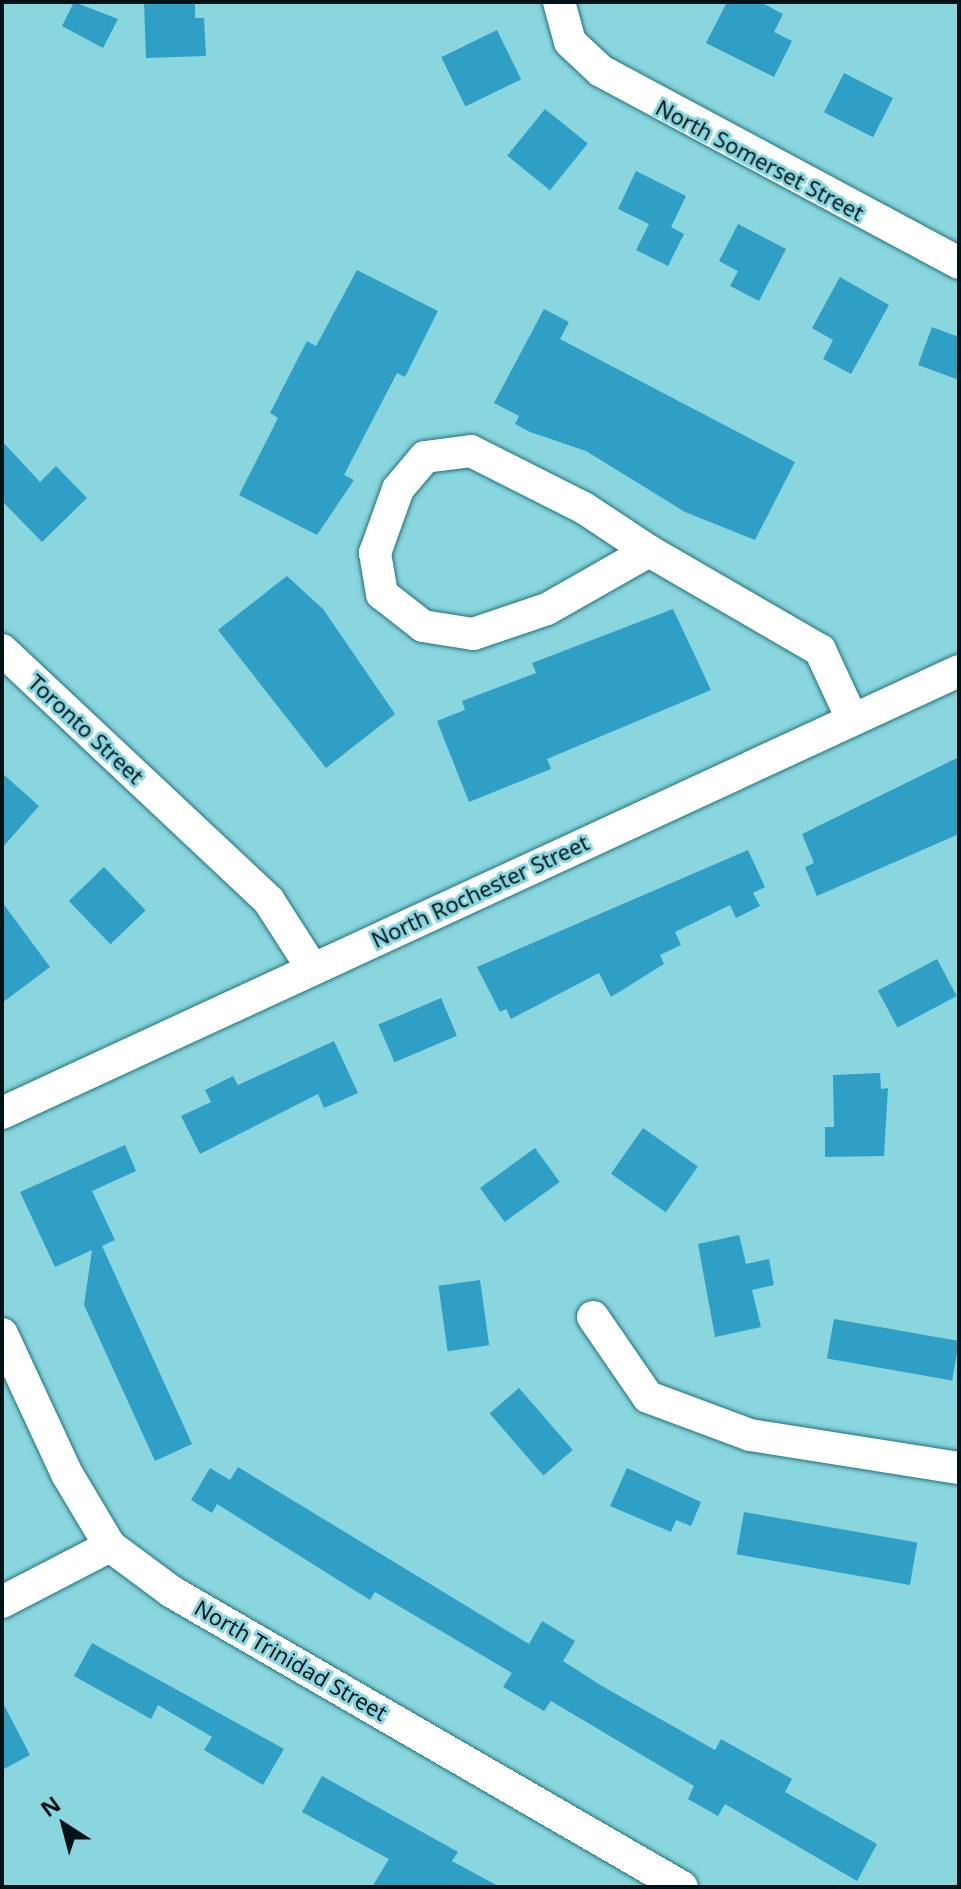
<!DOCTYPE html>
<style>
body{margin:0}
#map{position:relative;width:961px;height:1889px;overflow:hidden;background:#8ad6df;font-family:"Noto Sans",sans-serif}
div>[style]{position:absolute}
[style*='--x']{left:calc(var(--x)*1px);top:calc(var(--y)*1px);width:calc(var(--w)*1px);rotate:calc(var(--a)*1deg)}
.building>*{inset:0;background:#309fc5;transform-origin:0 0}
.roads{filter:drop-shadow(0 0 2px #20727a) drop-shadow(0 0 2px #20727a)}
.minor>*{height:32px;margin:-16px;padding:0 16px;transform-origin:16px;border-radius:16px;background:#fff}
span{translate:-50% -50%;white-space:nowrap;text-align:center;line-height:1.15;-webkit-text-stroke:6px #8ad6df;paint-order:stroke}
.street-label{font-size:22px;color:#001417}
.frame{position:absolute;inset:0;border:4px solid #001417;pointer-events:none}
.north{position:absolute;left:24px;top:1785px;width:80px;height:80px;-webkit-text-stroke:6px #8ad6df;paint-order:stroke;rotate:324deg;font-size:22px;font-weight:700;line-height:32px;text-align:center;color:#001417}
.north::after{content:'';display:block;margin:auto;width:28px;height:36px;background:#001417;clip-path:polygon(50% 0,100% 100%,50% 72%,0 100%)}
</style>
<div id="map">
<div class="building">
<i style="clip-path:polygon(74px 2px,118px 19px,103px 48px,62px 26px)"></i>
<i style="clip-path:polygon(144px 2px,195px 2px,195px 18px,204px 18px,206px 56px,146px 58px)"></i>
<i style="clip-path:polygon(727px 2px,760px 2px,783px 14px,774px 32px,792px 41px,774px 77px,706px 43px)"></i>
<i style="left:497px;top:30px;width:55px;height:62px;rotate:64deg"></i>
<i style="left:844px;top:73px;width:55px;height:44px;rotate:27deg"></i>
<i style="left:545px;top:109px;width:55px;height:60px;rotate:39deg"></i>
<i style="clip-path:polygon(636px 171px,686px 196px,671px 227px,684px 234px,668px 266px,636px 250px,649px 224px,618px 209px)"></i>
<i style="clip-path:polygon(738px 224px,786px 249px,759px 301px,730px 286px,738px 271px,719px 261px)"></i>
<i style="clip-path:polygon(357px 270px,438px 311px,405px 377px,397px 373px,344px 475px,354px 480px,317px 535px,239px 495px,278px 418px,270px 413px,307px 341px,316px 346px)"></i>
<i style="clip-path:polygon(840px 277px,889px 305px,851px 374px,823px 359px,833px 340px,812px 328px)"></i>
<i style="clip-path:polygon(544px 309px,569px 322px,560px 339px,795px 462px,755px 540px,685px 512px,586px 451px,530px 432px,515px 424px,519px 416px,494px 403px)"></i>
<i style="clip-path:polygon(932px 327px,959px 337px,959px 380px,918px 365px)"></i>
<i style="clip-path:polygon(2px 441px,40px 482px,56px 466px,87px 498px,42px 542px,2px 501px)"></i>
<i style="clip-path:polygon(287px 576px,323px 609px,395px 714px,326px 768px,218px 630px)"></i>
<i style="clip-path:polygon(673px 609px,711px 690px,547px 759px,551px 769px,469px 802px,437px 721px,465px 710px,462px 701px,536px 673px,532px 663px)"></i>
<i style="clip-path:polygon(959px 757px,959px 834px,817px 896px,805px 867px,814px 863px,802px 834px)"></i>
<i style="clip-path:polygon(2px 773px,39px 806px,2px 848px)"></i>
<i style="clip-path:polygon(748px 850px,765px 887px,753px 893px,760px 906px,736px 918px,730px 905px,675px 932px,681px 945px,660px 955px,664px 964px,611px 997px,599px 973px,511px 1019px,506px 1009px,500px 1012px,477px 967px)"></i>
<i style="left:104px;top:867px;width:60px;height:49px;rotate:46deg"></i>
<i style="clip-path:polygon(2px 902px,50px 967px,2px 1003px)"></i>
<i style="left:937px;top:959px;width:42px;height:67px;rotate:62deg"></i>
<i style="left:441px;top:998px;width:41px;height:68px;rotate:67deg"></i>
<i style="clip-path:polygon(334px 1041px,358px 1093px,324px 1108px,318px 1094px,200px 1154px,181px 1116px,211px 1102px,205px 1090px,233px 1076px,238px 1085px)"></i>
<i style="clip-path:polygon(880px 1073px,881px 1089px,888px 1088px,884px 1156px,825px 1157px,825px 1127px,834px 1127px,833px 1075px)"></i>
<i style="left:643px;top:1128px;width:67px;height:56px;rotate:35deg"></i>
<i style="clip-path:polygon(125px 1145px,136px 1171px,92px 1191px,115px 1240px,102px 1246px,192px 1444px,155px 1461px,84px 1305px,92px 1250px,55px 1267px,20px 1192px)"></i>
<i style="left:535px;top:1148px;width:42px;height:68px;rotate:54deg"></i>
<i style="clip-path:polygon(739px 1235px,746px 1264px,769px 1259px,774px 1285px,752px 1290px,761px 1327px,715px 1337px,698px 1244px)"></i>
<i style="left:480px;top:1280px;width:66px;height:42px;rotate:82deg"></i>
<i style="left:834px;top:1319px;width:127px;height:40px;rotate:10deg"></i>
<i style="left:519px;top:1388px;width:82px;height:39px;rotate:49deg"></i>
<i style="clip-path:polygon(238px 1467px,529px 1644px,542px 1621px,575px 1641px,563px 1661px,602px 1686px,715px 1750px,721px 1739px,792px 1779px,785px 1792px,877px 1844px,857px 1881px,725px 1804px,718px 1816px,688px 1799px,694px 1786px,551px 1701px,544px 1711px,503px 1687px,512px 1673px,375px 1592px,370px 1600px,217px 1504px,212px 1513px,191px 1500px,210px 1468px,230px 1480px)"></i>
<i style="clip-path:polygon(627px 1468px,701px 1502px,691px 1526px,676px 1520px,671px 1532px,610px 1506px)"></i>
<i style="left:744px;top:1512px;width:176px;height:43px;rotate:10deg"></i>
<i style="clip-path:polygon(92px 1643px,284px 1749px,263px 1785px,204px 1750px,212px 1737px,158px 1705px,151px 1719px,74px 1676px)"></i>
<i style="clip-path:polygon(2px 1701px,30px 1755px,2px 1770px)"></i>
<i style="clip-path:polygon(322px 1776px,458px 1852px,452px 1861px,500px 1887px,372px 1887px,389px 1859px,302px 1812px)"></i>
</div>
<div class="roads">
<div class="minor">
<i style="--x:559;--y:2;--w:41;--a:74.6"></i>
<i style="--x:570;--y:42;--w:42;--a:43.1"></i>
<i style="--x:601;--y:71;--w:406;--a:28.2"></i>
<i style="--x:471;--y:451;--w:127;--a:26.8"></i>
<i style="--x:584;--y:508;--w:78;--a:33.5"></i>
<i style="--x:649;--y:551;--w:117;--a:150.4"></i>
<i style="--x:547;--y:609;--w:78;--a:161.3"></i>
<i style="--x:473;--y:634;--w:51;--a:-170.9"></i>
<i style="--x:423;--y:626;--w:52;--a:-142"></i>
<i style="--x:382;--y:594;--w:42;--a:-99.7"></i>
<i style="--x:375;--y:553;--w:68;--a:-70.2"></i>
<i style="--x:398;--y:489;--w:42;--a:-49.8"></i>
<i style="--x:425;--y:457;--w:46;--a:-7.4"></i>
<i style="--x:649;--y:551;--w:198;--a:30.1"></i>
<i style="--x:820;--y:650;--w:76;--a:65.1"></i>
<i style="--x:2;--y:650;--w:366;--a:43.2"></i>
<i style="--x:269;--y:901;--w:80;--a:57.3"></i>
<i style="--x:2;--y:1113;--w:1054;--a:-24.79"></i>
<i style="--x:593;--y:1317;--w:97;--a:55.5"></i>
<i style="--x:648;--y:1397;--w:109;--a:20.4"></i>
<i style="--x:750;--y:1435;--w:212;--a:9"></i>
<i style="--x:2;--y:1334;--w:154;--a:65.1"></i>
<i style="--x:67;--y:1474;--w:84;--a:59.2"></i>
<i style="--x:110;--y:1546;--w:77;--a:36.6"></i>
<i style="--x:172;--y:1592;--w:589;--a:30.05"></i>
<i style="--x:2;--y:1602;--w:122;--a:-27.4"></i>
</div>
</div>
<div class="street-label">
<span style="left:760px;top:160px;rotate:28deg">North Somerset Street</span>
<span style="left:86px;top:729px;rotate:43deg">Toronto Street</span>
<span style="left:480px;top:891px;rotate:-25deg">North Rochester Street</span>
<span style="left:291px;top:1660px;rotate:30deg">North Trinidad Street</span>
</div>
<div class="frame"></div>
<div class="north">N</div>
</div>
